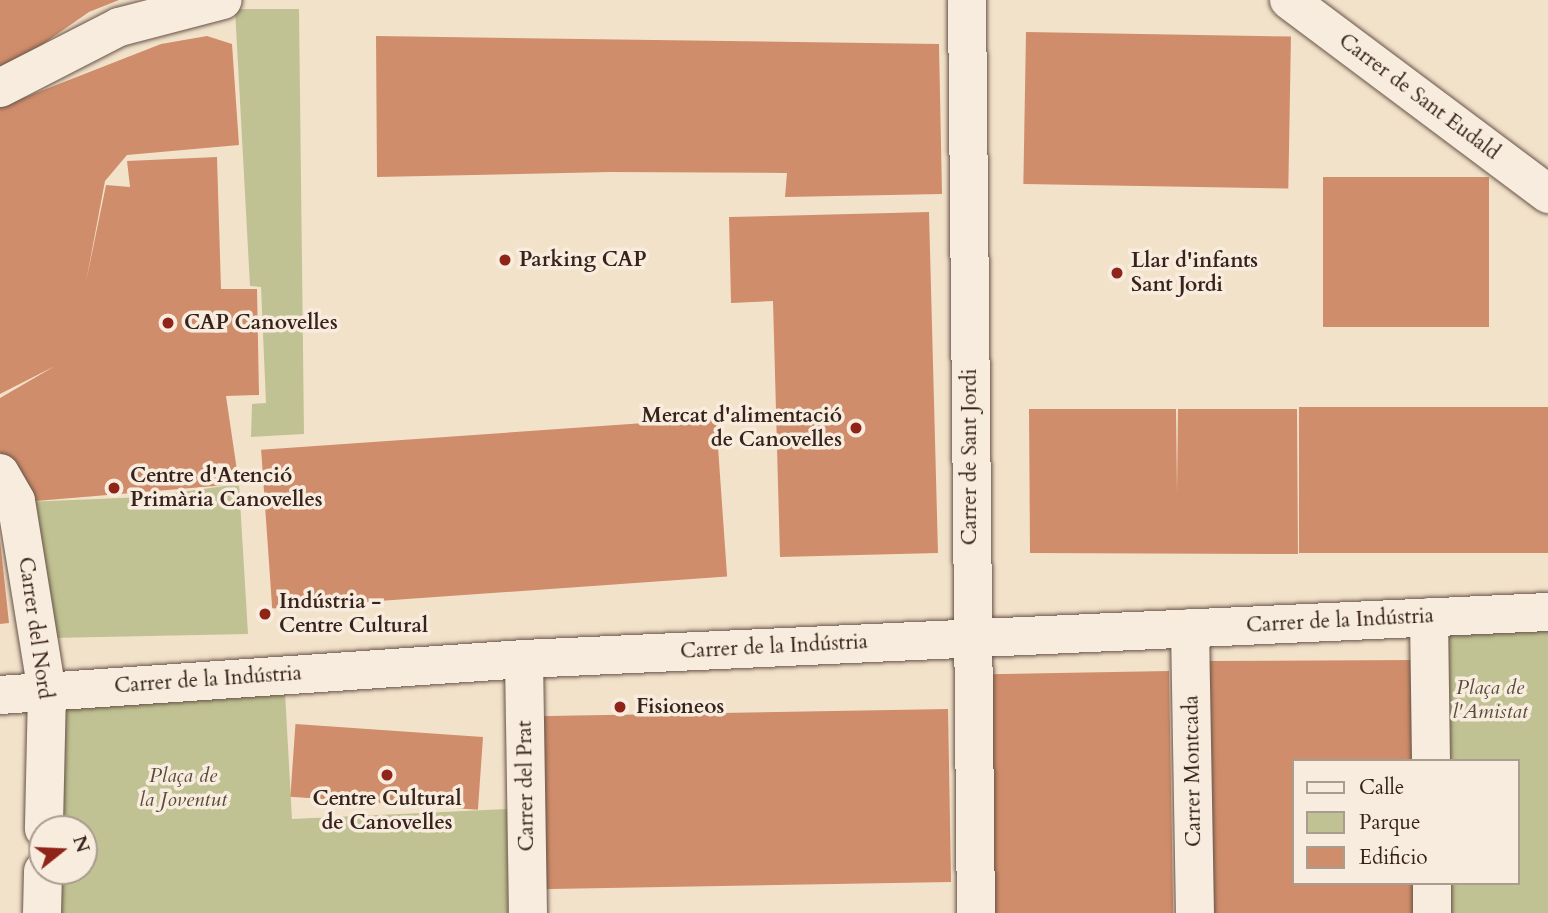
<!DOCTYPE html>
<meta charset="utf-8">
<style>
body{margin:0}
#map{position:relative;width:1548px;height:913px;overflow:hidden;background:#f3e2ca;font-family:Cardo,serif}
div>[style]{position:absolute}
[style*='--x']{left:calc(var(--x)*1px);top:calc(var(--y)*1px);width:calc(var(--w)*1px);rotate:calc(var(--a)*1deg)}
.green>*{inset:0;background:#c0c293}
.building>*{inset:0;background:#d08d6b;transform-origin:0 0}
.roads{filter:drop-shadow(0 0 2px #665347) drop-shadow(0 0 2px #665347)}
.minor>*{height:38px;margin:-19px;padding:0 19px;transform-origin:19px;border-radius:19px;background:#f7ecdd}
.dots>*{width:19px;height:19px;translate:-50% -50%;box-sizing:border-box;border:4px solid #f7ecdd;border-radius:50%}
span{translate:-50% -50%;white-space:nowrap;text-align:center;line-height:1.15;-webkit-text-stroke:7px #f7ecdd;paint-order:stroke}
.street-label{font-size:21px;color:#37231b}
.poi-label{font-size:21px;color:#37231b;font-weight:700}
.left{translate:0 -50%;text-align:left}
.right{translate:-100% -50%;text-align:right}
.park-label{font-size:21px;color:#594b39;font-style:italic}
.legend{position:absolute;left:1292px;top:759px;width:228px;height:126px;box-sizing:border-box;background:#f7ecdd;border:2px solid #aa9c8f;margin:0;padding:9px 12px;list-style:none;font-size:21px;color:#37231b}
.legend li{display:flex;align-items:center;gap:14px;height:35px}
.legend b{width:35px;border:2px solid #aa9c8f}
.north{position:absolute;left:28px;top:815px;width:70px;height:70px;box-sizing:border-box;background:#f7ecdd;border:2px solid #aa9c8f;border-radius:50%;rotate:72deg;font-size:19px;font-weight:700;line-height:28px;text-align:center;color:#37231b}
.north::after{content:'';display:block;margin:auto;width:24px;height:32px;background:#8f2418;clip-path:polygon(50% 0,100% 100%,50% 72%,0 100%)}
</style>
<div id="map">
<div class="green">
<i style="clip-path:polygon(235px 9px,299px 9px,304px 434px,251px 437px,252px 404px,266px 403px,261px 287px,250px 286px)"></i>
<i style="clip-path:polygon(239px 484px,248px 634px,52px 638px,24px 502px,145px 497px)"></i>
<i style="clip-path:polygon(1548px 612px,1548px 913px,1432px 913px,1432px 883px,1518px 883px,1518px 761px,1431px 761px,1429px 617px)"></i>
<i style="clip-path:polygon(284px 674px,292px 819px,507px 809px,508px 913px,44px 913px,44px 871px,84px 871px,84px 829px,45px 829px,47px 692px)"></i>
</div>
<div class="building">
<i style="clip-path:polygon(0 0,119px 0,89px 12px,0 74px)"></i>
<i style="left:1026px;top:32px;width:265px;height:152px;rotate:1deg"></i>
<i style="clip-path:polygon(207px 36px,232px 44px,239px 145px,127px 155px,105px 181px,86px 282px,106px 185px,130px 187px,127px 161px,217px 157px,221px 289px,257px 289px,259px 395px,226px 396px,239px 484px,24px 502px,0 452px,0 398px,55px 366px,0 394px,0 107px,161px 44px)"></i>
<i style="clip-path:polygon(376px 36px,939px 44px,942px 194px,785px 197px,787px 173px,610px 172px,377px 177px)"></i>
<i style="left:1323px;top:177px;width:166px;height:150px"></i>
<i style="clip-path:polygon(929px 212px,938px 553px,780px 557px,773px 301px,731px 303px,729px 217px)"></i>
<i style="left:1299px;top:407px;width:249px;height:146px"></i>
<i style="clip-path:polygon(1029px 409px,1176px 409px,1177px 493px,1178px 409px,1297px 409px,1298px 554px,1030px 553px)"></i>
<i style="left:716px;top:418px;width:159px;height:456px;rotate:86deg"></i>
<i style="clip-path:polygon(0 540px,9px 623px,0 624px)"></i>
<i style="clip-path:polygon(1413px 660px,1413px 761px,1294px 761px,1294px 883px,1413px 883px,1413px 913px,1211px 913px,1206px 661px)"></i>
<i style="left:1169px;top:671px;width:242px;height:180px;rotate:89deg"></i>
<i style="left:948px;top:709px;width:173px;height:415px;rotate:89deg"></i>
<i style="left:483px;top:737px;width:73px;height:188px;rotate:94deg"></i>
</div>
<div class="roads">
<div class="minor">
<i style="--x:967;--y:0;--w:913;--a:89.44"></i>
<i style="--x:1289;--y:0;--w:324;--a:36.8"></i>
<i style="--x:0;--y:88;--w:134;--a:-27.1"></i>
<i style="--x:119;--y:27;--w:107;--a:-14.6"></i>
<i style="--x:0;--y:473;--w:32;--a:60"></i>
<i style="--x:16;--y:501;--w:193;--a:80.8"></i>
<i style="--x:47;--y:692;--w:137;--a:91.3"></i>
<i style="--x:1429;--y:617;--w:144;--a:89.2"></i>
<i style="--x:1190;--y:628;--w:285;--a:89"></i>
<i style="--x:524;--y:659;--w:254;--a:89.1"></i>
<i style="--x:0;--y:695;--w:525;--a:-3.93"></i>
<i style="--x:524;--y:659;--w:1025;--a:-2.63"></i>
<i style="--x:1432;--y:883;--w:30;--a:90"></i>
<i style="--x:42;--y:913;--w:42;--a:-88.6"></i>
</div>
</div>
<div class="dots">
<i style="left:505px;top:260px;background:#8f2418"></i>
<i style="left:1117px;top:273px;background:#8f2418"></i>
<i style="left:168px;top:323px;background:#8f2418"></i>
<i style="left:856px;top:428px;background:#8f2418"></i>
<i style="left:114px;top:488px;background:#8f2418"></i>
<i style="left:265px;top:614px;background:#8f2418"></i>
<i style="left:620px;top:707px;background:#8f2418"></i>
<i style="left:387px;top:775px;background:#8f2418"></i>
</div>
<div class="street-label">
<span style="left:1419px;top:97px;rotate:37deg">Carrer de Sant Eudald</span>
<span style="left:970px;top:457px;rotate:-90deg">Carrer de Sant Jordi</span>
<span style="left:1340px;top:621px;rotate:-3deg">Carrer de la Indústria</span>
<span style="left:35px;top:628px;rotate:82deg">Carrer del Nord</span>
<span style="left:774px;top:647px;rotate:-3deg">Carrer de la Indústria</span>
<span style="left:208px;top:680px;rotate:-4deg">Carrer de la Indústria</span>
<span style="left:1193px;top:771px;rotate:-91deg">Carrer Montcada</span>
<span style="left:526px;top:786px;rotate:-91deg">Carrer del Prat</span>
</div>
<div class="poi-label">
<span class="left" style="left:519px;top:260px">Parking CAP</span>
<span class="left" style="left:1131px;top:273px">Llar d'infants<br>Sant Jordi</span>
<span class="left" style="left:184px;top:323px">CAP Canovelles</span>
<span class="right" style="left:842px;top:428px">Mercat d'alimentació<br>de Canovelles</span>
<span class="left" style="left:130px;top:488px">Centre d'Atenció<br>Primària Canovelles</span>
<span class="left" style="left:279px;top:614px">Indústria -<br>Centre Cultural</span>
<span class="left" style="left:636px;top:707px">Fisioneos</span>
<span style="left:387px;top:811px">Centre Cultural<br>de Canovelles</span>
</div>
<div class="park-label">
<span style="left:1490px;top:700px">Plaça de<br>l'Amistat</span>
<span style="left:183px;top:788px">Plaça de<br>la Joventut</span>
</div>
<ul class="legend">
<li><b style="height:9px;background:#f7ecdd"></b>Calle</li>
<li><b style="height:19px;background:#c0c293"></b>Parque</li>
<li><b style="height:19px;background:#d08d6b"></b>Edificio</li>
</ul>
<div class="north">N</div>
</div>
